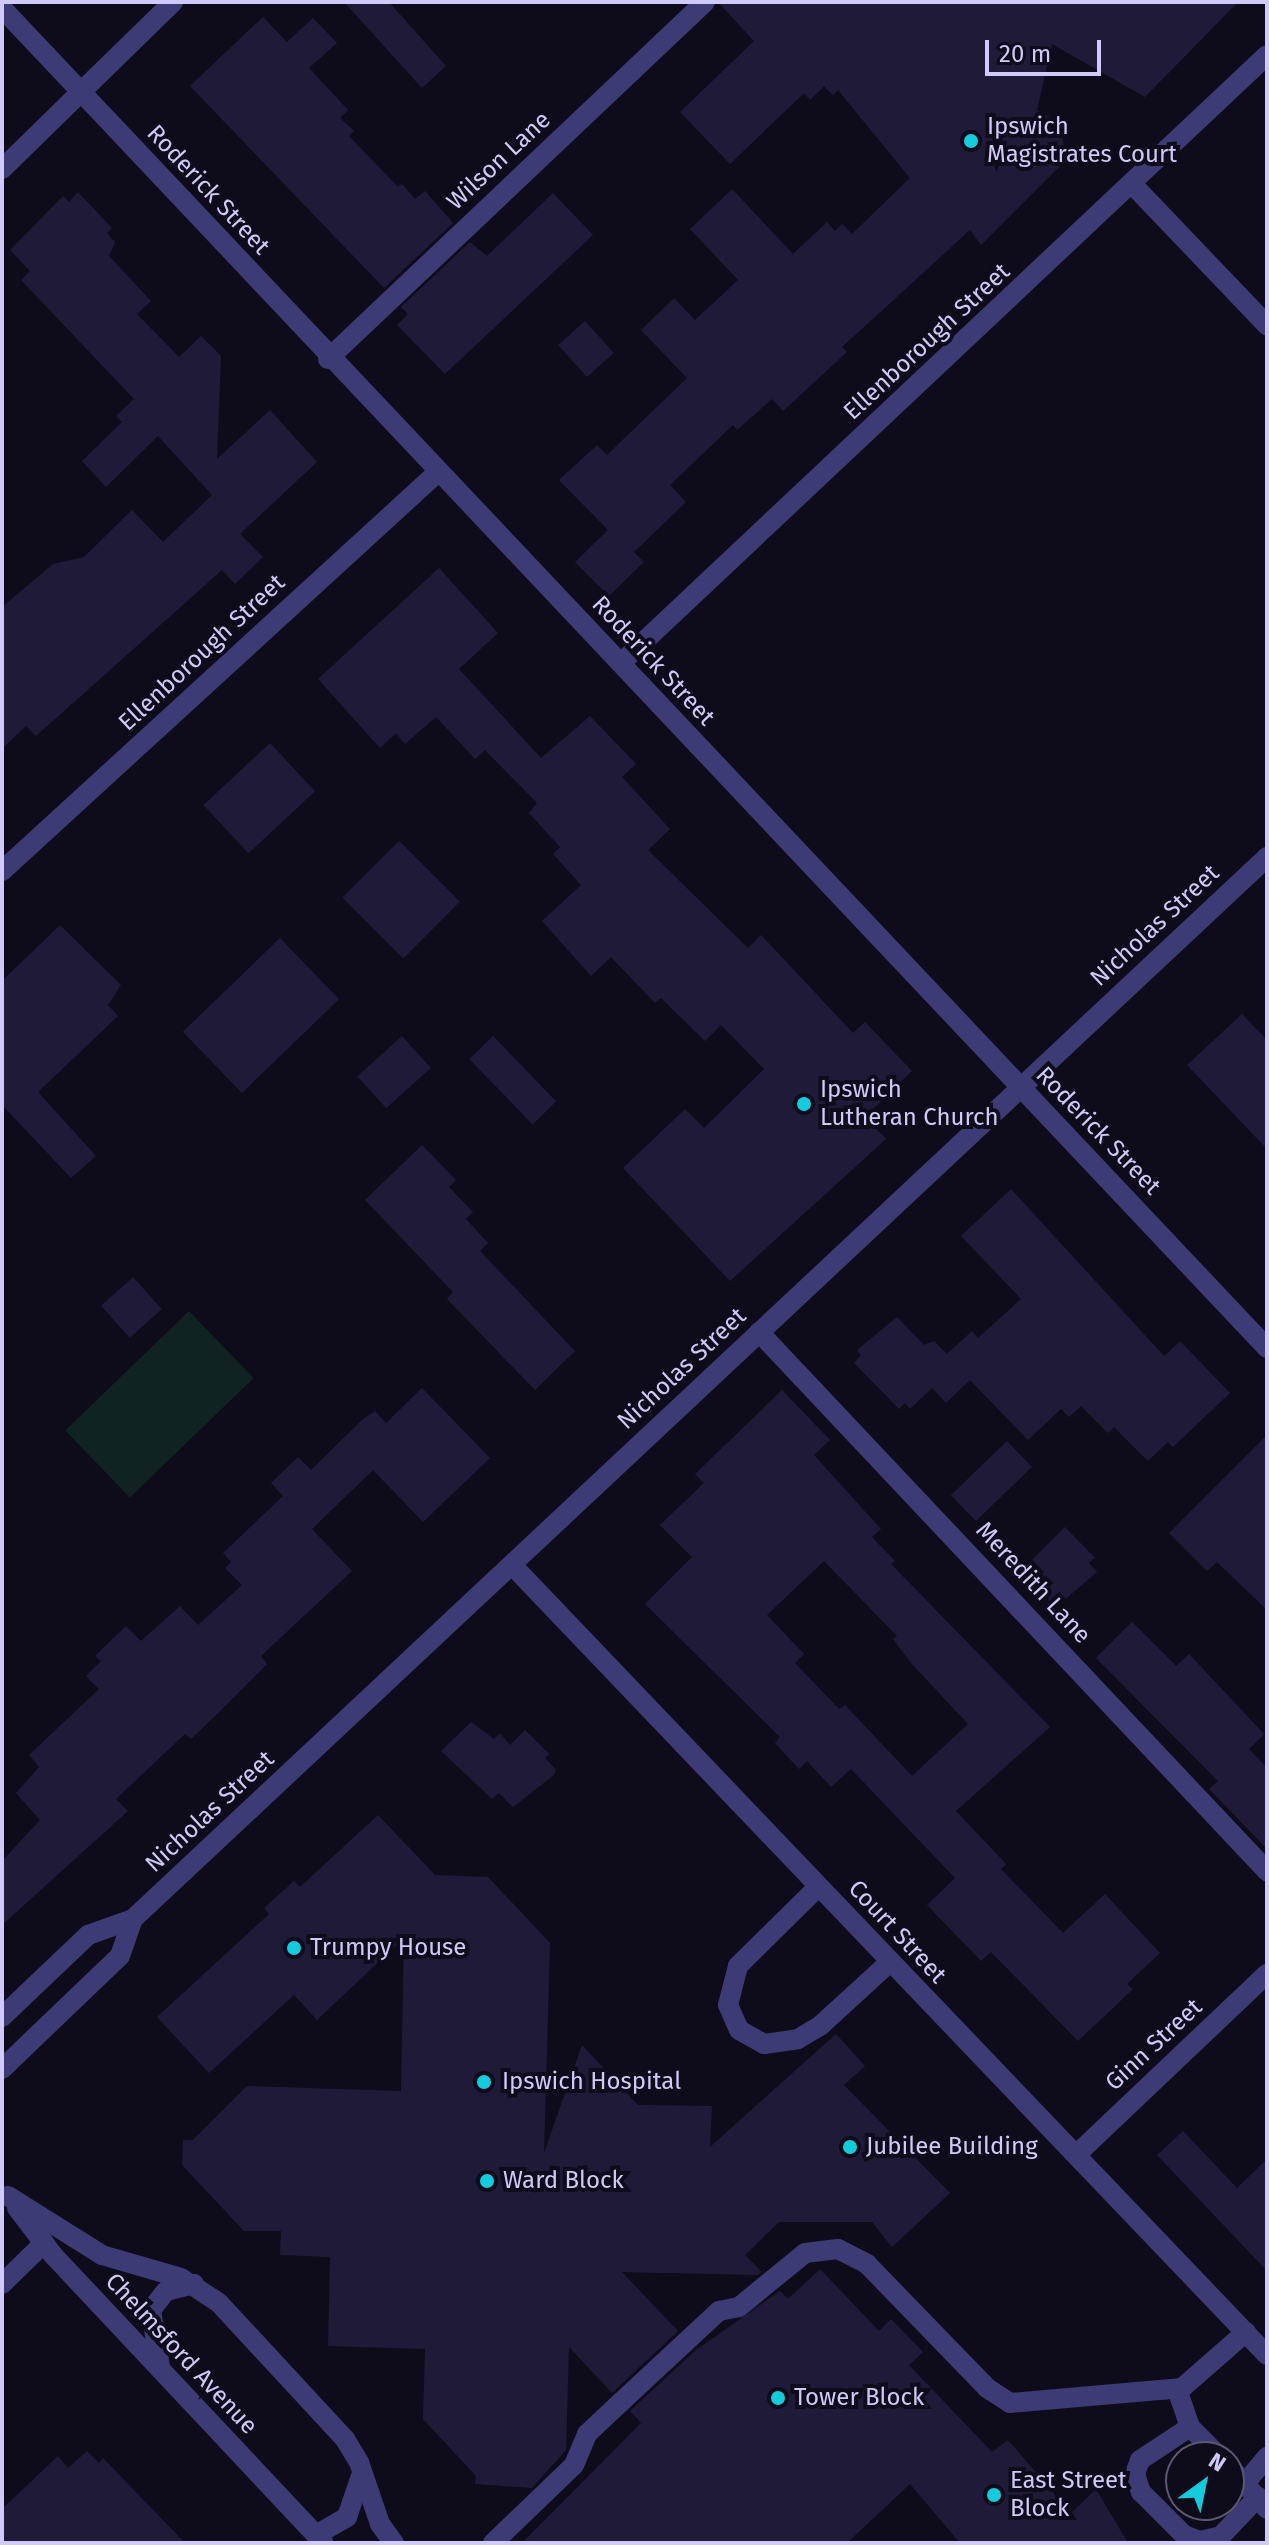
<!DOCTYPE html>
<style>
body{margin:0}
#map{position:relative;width:1269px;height:2545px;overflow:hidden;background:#0e0c1a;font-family:"Fira Sans",sans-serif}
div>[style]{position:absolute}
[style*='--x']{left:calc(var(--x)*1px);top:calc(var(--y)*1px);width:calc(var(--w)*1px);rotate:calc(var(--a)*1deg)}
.green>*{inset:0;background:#102322;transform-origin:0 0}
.building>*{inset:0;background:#201a39;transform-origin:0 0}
.minor>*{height:20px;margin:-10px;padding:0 10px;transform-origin:10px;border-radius:10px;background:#3d3b75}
.dots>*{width:22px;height:22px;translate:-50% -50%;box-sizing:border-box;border:4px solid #0e0c1a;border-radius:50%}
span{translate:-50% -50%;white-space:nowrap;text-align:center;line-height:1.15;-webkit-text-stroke:8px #0e0c1a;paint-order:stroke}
.poi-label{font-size:24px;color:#cfcafa}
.left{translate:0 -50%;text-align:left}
.street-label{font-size:24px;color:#cfcafa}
.frame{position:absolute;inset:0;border:4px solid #cfcafa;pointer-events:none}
.north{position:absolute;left:1165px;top:2441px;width:80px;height:80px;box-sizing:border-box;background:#0e0c1a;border:2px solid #5b5874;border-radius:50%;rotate:33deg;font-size:22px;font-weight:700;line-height:32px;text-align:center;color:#cfcafa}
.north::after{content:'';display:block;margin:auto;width:28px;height:36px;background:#14cbdc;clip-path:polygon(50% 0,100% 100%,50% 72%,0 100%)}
.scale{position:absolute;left:985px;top:40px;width:116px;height:36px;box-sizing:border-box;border:4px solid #cfcafa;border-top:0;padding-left:10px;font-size:24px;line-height:28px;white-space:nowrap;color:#cfcafa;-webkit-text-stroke:6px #0e0c1a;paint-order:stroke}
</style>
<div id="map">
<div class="green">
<i style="left:189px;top:1311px;width:93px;height:172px;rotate:46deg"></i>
</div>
<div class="building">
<i style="clip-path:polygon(344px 2px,389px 2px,446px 66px,422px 88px)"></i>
<i style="clip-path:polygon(718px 2px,1238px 2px,1145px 97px,1052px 44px,1037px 110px,1059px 122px,1067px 159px,981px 245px,970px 230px,842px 347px,847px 352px,783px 411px,772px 399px,737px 430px,733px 425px,670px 485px,686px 502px,634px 552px,644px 562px,609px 596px,575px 562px,608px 530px,559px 480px,597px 445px,607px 455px,687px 378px,641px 330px,674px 298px,695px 320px,738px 280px,690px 229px,732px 189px,793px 254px,827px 222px,835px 231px,842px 224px,852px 234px,910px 178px,838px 90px,833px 95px,824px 86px,810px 100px,804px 93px,730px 164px,680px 112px,754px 41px)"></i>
<i style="clip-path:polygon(263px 17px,287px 42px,313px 18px,337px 43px,309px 68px,348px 110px,340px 118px,354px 131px,349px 136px,398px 187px,402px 184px,415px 199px,425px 191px,453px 223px,384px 288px,190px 86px)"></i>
<i style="clip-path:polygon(78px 192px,112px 228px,107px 233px,115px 242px,109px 256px,151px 301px,137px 314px,179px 357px,201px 336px,221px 356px,217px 459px,270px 410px,317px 462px,240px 534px,263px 557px,235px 584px,222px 570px,36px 736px,26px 726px,2px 749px,2px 607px,53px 564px,84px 557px,132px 510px,163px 542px,212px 495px,158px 436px,106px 487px,82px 461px,122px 422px,116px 416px,134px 399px,21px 280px,30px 271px,10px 250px,63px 196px,69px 202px)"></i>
<i style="clip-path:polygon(553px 193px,593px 235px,445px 374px,397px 325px,408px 314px,401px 307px,470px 242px,487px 256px)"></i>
<i style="left:585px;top:321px;width:43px;height:36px;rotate:48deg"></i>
<i style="clip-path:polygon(439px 568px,498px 633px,459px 669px,541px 758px,590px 716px,636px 764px,622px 777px,670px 829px,648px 850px,748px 948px,761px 935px,853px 1033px,865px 1022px,912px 1071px,865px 1117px,886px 1139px,730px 1281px,623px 1168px,685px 1109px,704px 1128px,764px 1069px,721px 1025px,705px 1041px,661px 998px,655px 1003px,611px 957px,591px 976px,542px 921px,581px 885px,553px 854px,560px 847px,529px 813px,537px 803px,485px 750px,475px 759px,436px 717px,405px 744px,396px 733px,380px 748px,318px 679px)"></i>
<i style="left:270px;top:743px;width:66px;height:91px;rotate:47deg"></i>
<i style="left:399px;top:841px;width:86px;height:80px;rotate:45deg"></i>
<i style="clip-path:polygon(60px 925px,121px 985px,108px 1005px,118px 1016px,38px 1092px,96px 1156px,71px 1178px,2px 1105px,2px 981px)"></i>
<i style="left:280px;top:938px;width:85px;height:135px;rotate:46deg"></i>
<i style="clip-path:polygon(1242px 1014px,1267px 1040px,1267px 1149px,1187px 1065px)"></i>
<i style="left:402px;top:1036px;width:43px;height:60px;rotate:48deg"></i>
<i style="left:493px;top:1036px;width:91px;height:33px;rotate:46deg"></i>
<i style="clip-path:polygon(422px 1145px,456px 1180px,449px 1187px,473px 1212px,466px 1219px,488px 1243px,480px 1251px,575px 1351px,535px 1390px,447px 1299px,453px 1292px,365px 1200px)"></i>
<i style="clip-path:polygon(1011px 1189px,1164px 1356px,1180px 1341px,1230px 1393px,1173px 1447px,1168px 1442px,1148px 1461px,1114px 1427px,1108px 1433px,1081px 1406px,1069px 1417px,1061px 1409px,1028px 1440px,970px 1380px,946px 1403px,932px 1388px,910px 1409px,905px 1403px,899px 1409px,854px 1363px,861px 1355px,857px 1350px,897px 1317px,924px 1345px,934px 1341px,947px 1354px,972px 1331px,978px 1338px,1021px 1299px,961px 1236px)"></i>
<i style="left:133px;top:1277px;width:43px;height:43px;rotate:48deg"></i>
<i style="clip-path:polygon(422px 1388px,490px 1458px,423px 1522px,373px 1470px,312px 1529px,352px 1571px,261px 1656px,267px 1664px,214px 1717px,191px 1739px,185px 1734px,116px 1799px,128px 1811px,2px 1925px,2px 1861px,40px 1820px,16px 1793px,39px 1767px,29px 1755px,99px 1689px,86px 1676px,101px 1661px,95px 1656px,126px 1626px,141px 1641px,180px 1606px,198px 1625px,242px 1585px,225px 1568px,231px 1562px,223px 1553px,283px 1496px,271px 1483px,298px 1457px,311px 1470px,363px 1419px,375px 1411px,386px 1423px)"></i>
<i style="clip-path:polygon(evenodd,782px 1390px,830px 1440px,814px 1455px,881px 1529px,872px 1537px,895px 1561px,891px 1564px,1050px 1727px,956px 1811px,1006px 1864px,1001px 1869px,1063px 1933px,1105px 1894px,1160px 1953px,1127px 1984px,1133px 1989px,1078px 2041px,991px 1952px,981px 1961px,927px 1905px,955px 1878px,851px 1769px,831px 1787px,807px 1761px,799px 1769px,775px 1743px,780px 1737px,645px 1604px,692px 1557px,660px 1525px,704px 1483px,695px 1474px,782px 1390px,824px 1561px,897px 1636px,893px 1639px,910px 1662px,968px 1724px,912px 1776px,845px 1705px,839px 1709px,795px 1663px,804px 1654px,767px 1615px,824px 1561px)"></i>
<i style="clip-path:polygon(1267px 1435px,1267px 1610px,1217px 1562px,1207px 1571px,1169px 1533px)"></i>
<i style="left:1007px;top:1441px;width:36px;height:78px;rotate:46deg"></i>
<i style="clip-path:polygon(1065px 1527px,1095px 1558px,1089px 1563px,1097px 1572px,1056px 1607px,1033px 1583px,1044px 1572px,1032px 1560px)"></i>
<i style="clip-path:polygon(1132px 1622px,1176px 1666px,1189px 1654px,1264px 1734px,1249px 1749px,1267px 1768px,1267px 1849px,1209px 1789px,1218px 1781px,1096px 1658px)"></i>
<i style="clip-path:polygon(471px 1722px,494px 1739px,500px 1733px,510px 1745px,525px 1730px,549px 1754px,545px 1758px,556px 1770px,554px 1775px,513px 1807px,499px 1793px,492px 1799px,441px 1751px)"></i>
<i style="clip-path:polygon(378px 1815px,435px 1875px,488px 1877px,550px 1943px,544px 2153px,582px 2045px,638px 2105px,712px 2106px,710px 2147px,836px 2034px,865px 2066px,844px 2085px,950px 2193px,892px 2247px,872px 2222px,779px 2222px,745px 2255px,762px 2272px,757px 2275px,622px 2272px,678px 2331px,612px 2393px,569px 2347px,566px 2450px,532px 2488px,475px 2484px,476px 2476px,423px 2419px,425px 2349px,328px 2346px,330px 2257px,280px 2255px,281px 2231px,244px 2231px,182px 2165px,183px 2140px,193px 2140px,247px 2086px,401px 2091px,404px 1938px,317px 2020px,294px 1995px,209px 2073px,157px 2017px,269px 1914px,264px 1908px,294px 1881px,300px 1887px)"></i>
<i style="clip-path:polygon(1183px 2131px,1237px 2188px,1267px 2159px,1267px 2271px,1157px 2155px)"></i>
<i style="clip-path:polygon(820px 2269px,879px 2331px,891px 2319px,923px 2352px,909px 2365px,992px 2452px,1008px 2440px,1071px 2513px,1096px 2489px,1128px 2543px,960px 2543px,910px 2484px,847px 2543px,522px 2543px,641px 2423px,630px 2411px,696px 2350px,780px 2291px,788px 2299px)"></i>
<i style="clip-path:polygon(87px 2451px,99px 2463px,103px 2458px,185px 2543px,2px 2543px,2px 2509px,58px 2456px,68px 2468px)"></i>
</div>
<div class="minor">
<i style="--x:2;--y:8;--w:1843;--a:46.65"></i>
<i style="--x:2;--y:169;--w:239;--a:-44.3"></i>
<i style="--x:1133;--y:185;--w:194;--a:46.3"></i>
<i style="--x:328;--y:359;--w:519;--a:-43.44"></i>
<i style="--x:621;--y:663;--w:887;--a:-43.26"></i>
<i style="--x:2;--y:871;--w:590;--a:-42.46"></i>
<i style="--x:759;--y:1332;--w:741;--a:46.7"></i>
<i style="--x:512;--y:1565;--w:1093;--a:46.3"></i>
<i style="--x:818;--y:1887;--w:112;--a:135.4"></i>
<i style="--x:738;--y:1966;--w:40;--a:104.4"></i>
<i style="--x:728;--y:2005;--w:27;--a:66"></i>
<i style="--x:739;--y:2030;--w:29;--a:29"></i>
<i style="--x:764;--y:2044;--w:34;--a:-8"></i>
<i style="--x:798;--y:2039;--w:27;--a:-31"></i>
<i style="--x:821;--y:2025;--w:92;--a:-42.4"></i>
<i style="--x:2;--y:2017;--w:119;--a:-43.6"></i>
<i style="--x:88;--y:1935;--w:48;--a:-19.6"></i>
<i style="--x:133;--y:1919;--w:1554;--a:-43.12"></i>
<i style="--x:2;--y:2069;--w:163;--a:-43.8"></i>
<i style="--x:120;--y:1956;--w:39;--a:-71"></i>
<i style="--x:1077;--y:2154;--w:262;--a:-43.5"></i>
<i style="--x:8;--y:2196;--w:111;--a:32.1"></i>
<i style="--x:102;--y:2255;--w:82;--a:16.2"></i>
<i style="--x:181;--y:2278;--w:45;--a:33.3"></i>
<i style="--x:219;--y:2303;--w:185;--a:47.2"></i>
<i style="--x:345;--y:2439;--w:27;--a:59"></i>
<i style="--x:359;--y:2462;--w:65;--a:71.3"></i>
<i style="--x:380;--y:2524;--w:24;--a:54"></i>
<i style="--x:17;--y:2208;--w:59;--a:52.5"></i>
<i style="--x:53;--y:2255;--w:395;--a:46.8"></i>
<i style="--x:2;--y:2284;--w:59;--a:-44.3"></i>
<i style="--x:160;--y:2367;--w:58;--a:-99"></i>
<i style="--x:151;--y:2310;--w:24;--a:-52"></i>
<i style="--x:166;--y:2291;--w:29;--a:-14"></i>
<i style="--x:1177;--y:2389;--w:40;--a:71.1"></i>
<i style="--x:1190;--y:2427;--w:60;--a:146.6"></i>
<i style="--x:1140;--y:2460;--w:15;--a:110"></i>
<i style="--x:1135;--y:2474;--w:19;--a:72"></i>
<i style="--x:1141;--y:2492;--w:61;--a:45"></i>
<i style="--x:1184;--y:2535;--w:17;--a:21"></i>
<i style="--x:1200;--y:2541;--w:22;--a:-13"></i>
<i style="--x:1221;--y:2536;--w:54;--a:-46.5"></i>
<i style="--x:1190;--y:2427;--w:42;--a:45"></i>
<i style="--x:1229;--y:2466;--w:57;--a:48.5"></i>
<i style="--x:1246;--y:2482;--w:33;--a:-50"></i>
<i style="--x:316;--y:2535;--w:36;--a:-30"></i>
<i style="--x:347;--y:2517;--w:43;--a:-71.1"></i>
<i style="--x:493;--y:2543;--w:112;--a:-43.9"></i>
<i style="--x:574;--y:2465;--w:34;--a:-67"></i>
<i style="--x:587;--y:2434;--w:47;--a:-43.3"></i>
<i style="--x:621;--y:2402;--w:134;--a:-42.9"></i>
<i style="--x:719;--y:2311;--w:20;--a:-11"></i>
<i style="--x:739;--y:2307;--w:85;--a:-39.3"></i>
<i style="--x:805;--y:2253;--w:33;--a:-7"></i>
<i style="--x:838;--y:2249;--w:33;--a:27"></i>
<i style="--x:867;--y:2264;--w:173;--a:45.9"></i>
<i style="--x:987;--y:2388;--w:27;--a:33"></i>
<i style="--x:1010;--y:2403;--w:173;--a:-5"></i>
<i style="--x:1182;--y:2388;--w:85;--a:-41.2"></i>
</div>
<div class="dots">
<i style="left:971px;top:141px;background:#14cbdc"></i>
<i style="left:804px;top:1104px;background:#14cbdc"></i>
<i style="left:294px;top:1948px;background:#14cbdc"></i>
<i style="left:484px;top:2082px;background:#14cbdc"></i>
<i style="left:850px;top:2147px;background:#14cbdc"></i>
<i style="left:487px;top:2181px;background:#14cbdc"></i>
<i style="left:778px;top:2398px;background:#14cbdc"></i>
<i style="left:994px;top:2495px;background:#14cbdc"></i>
</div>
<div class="poi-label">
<span class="left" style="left:987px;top:141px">Ipswich<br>Magistrates Court</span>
<span class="left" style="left:820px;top:1104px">Ipswich<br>Lutheran Church</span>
<span class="left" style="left:310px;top:1948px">Trumpy House</span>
<span class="left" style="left:502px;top:2082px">Ipswich Hospital</span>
<span class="left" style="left:866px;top:2147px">Jubilee Building</span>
<span class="left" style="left:503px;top:2181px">Ward Block</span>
<span class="left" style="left:794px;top:2398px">Tower Block</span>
<span class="left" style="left:1010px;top:2495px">East Street<br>Block</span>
</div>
<div class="street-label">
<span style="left:499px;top:161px;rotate:-43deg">Wilson Lane</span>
<span style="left:208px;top:190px;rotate:47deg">Roderick Street</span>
<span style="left:927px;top:342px;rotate:-43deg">Ellenborough Street</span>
<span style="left:202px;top:653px;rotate:-43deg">Ellenborough Street</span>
<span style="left:653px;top:661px;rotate:47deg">Roderick Street</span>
<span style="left:1155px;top:926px;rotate:-43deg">Nicholas Street</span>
<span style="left:1098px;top:1131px;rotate:46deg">Roderick Street</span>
<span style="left:682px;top:1369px;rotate:-43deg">Nicholas Street</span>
<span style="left:1033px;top:1583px;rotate:47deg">Meredith Lane</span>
<span style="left:210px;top:1812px;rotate:-43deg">Nicholas Street</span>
<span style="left:897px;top:1932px;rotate:47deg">Court Street</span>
<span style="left:1154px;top:2045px;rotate:-43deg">Ginn Street</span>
<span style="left:181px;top:2354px;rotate:47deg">Chelmsford Avenue</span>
</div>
<div class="frame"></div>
<div class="north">N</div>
<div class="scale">20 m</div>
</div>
